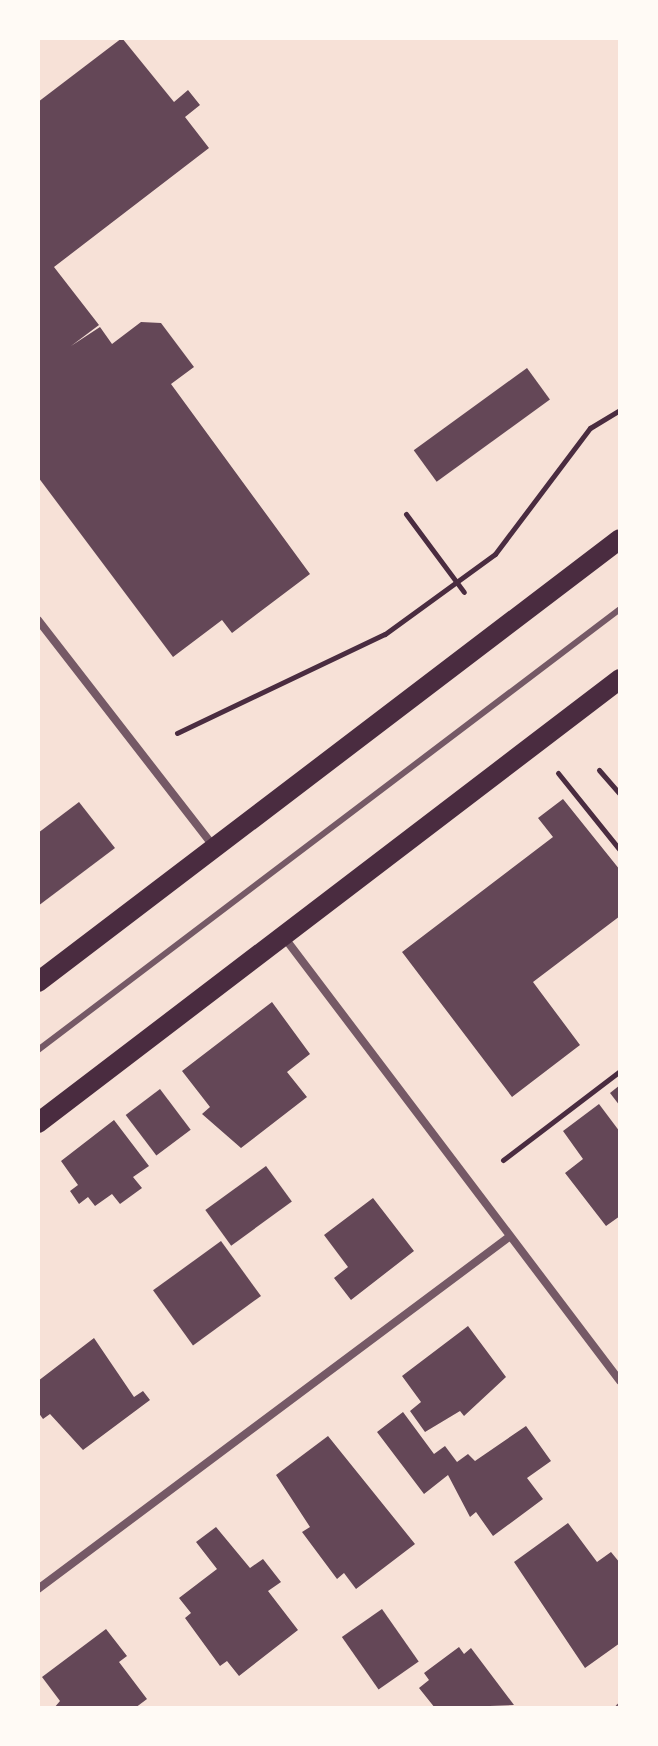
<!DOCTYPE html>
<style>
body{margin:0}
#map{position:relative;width:658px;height:1746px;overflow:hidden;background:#f7e1d7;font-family:"Fira Sans",sans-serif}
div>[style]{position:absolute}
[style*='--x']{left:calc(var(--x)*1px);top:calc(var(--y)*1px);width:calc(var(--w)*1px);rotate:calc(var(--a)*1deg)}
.building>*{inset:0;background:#644757;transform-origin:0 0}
.path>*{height:5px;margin:-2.5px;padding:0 2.5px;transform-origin:2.5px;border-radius:2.5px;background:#4a2c40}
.service>*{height:6px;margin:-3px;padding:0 3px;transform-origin:3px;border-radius:3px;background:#755966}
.minor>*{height:8px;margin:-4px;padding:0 4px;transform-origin:4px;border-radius:4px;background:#755966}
.primary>*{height:20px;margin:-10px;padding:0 10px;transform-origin:10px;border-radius:10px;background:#4a2c40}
span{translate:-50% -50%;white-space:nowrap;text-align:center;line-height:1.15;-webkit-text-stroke:6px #fffaf5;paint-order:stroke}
.frame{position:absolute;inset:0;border:40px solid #fffaf5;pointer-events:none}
</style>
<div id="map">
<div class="building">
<i style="clip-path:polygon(122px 38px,174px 102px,188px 90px,200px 105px,185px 117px,209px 148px,54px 267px,99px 325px,71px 346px,100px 327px,112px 344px,141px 322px,161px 323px,194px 367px,171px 384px,310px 574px,232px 633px,222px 620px,173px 657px,38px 477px,38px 102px)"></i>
<i style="left:527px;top:368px;width:39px;height:140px;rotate:54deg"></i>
<i style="clip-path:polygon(563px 799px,620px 870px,620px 916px,533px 982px,580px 1045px,512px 1097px,402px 952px,553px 837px,538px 818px)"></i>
<i style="clip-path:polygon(79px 802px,115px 848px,38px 906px,38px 833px)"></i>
<i style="clip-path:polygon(272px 1002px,310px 1054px,287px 1072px,307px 1097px,241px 1148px,202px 1114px,210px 1107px,182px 1071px)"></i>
<i style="clip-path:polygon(620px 1085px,620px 1106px,610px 1093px)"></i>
<i style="left:160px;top:1089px;width:51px;height:43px;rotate:53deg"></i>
<i style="clip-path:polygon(599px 1104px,620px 1132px,620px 1216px,606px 1226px,565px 1173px,583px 1159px,563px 1131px)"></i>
<i style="clip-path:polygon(114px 1120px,149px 1166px,133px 1177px,142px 1188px,120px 1204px,112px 1194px,95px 1206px,88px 1197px,79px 1204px,70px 1191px,78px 1185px,61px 1161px)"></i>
<i style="left:266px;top:1166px;width:44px;height:75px;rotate:54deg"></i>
<i style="clip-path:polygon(373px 1198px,414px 1251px,351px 1300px,334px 1278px,348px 1267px,324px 1235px)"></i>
<i style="left:221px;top:1241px;width:68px;height:84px;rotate:54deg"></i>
<i style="clip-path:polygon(468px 1326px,506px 1377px,464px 1416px,460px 1411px,425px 1432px,410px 1411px,421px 1402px,402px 1376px)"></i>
<i style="clip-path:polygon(94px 1338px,134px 1397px,143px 1391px,150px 1400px,83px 1450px,50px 1414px,43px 1419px,38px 1412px,38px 1381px)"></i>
<i style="clip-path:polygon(403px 1412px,434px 1454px,445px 1446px,457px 1462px,468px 1454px,475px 1461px,526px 1426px,551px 1461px,527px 1478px,543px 1499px,493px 1536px,476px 1512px,470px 1517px,448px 1475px,424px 1494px,377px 1432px)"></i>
<i style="clip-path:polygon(328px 1436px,415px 1544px,356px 1589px,344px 1573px,337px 1579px,302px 1532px,310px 1527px,276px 1475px)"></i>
<i style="clip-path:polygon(568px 1523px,597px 1562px,611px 1552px,620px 1563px,620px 1643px,585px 1668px,514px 1562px)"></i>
<i style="clip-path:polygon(216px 1527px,250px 1568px,263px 1559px,281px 1582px,268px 1591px,298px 1630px,239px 1676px,227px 1661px,220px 1666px,185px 1618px,191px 1613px,179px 1598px,217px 1569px,196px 1542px)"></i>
<i style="left:382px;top:1609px;width:64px;height:49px;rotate:55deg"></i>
<i style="clip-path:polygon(106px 1629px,127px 1656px,119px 1662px,147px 1699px,135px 1708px,54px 1708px,60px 1701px,42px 1677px)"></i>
<i style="clip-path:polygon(459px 1647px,464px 1654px,471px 1648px,514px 1705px,435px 1708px,419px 1688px,429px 1680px,424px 1673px)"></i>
</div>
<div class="path">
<i style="--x:406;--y:514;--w:97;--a:53.4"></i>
<i style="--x:177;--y:733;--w:230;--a:-25.5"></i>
<i style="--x:385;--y:634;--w:136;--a:-36"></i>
<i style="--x:495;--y:554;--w:158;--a:-53"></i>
<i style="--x:590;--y:428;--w:35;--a:-31"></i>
<i style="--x:599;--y:770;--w:32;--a:49"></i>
<i style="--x:558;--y:773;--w:99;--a:51.2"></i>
<i style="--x:503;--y:1160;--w:147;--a:-37.3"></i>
</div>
<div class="service">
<i style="--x:38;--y:1050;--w:730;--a:-37.15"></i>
</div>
<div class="minor">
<i style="--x:38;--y:620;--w:287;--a:52.2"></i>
<i style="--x:284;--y:937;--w:557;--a:52.88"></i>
<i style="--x:38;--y:1589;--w:588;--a:-36.77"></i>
<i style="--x:619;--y:1708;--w:1;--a:-45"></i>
</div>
<div class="primary">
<i style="--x:38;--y:982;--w:731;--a:-37.28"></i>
<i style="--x:38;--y:1123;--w:732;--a:-37.34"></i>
</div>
<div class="frame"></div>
</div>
